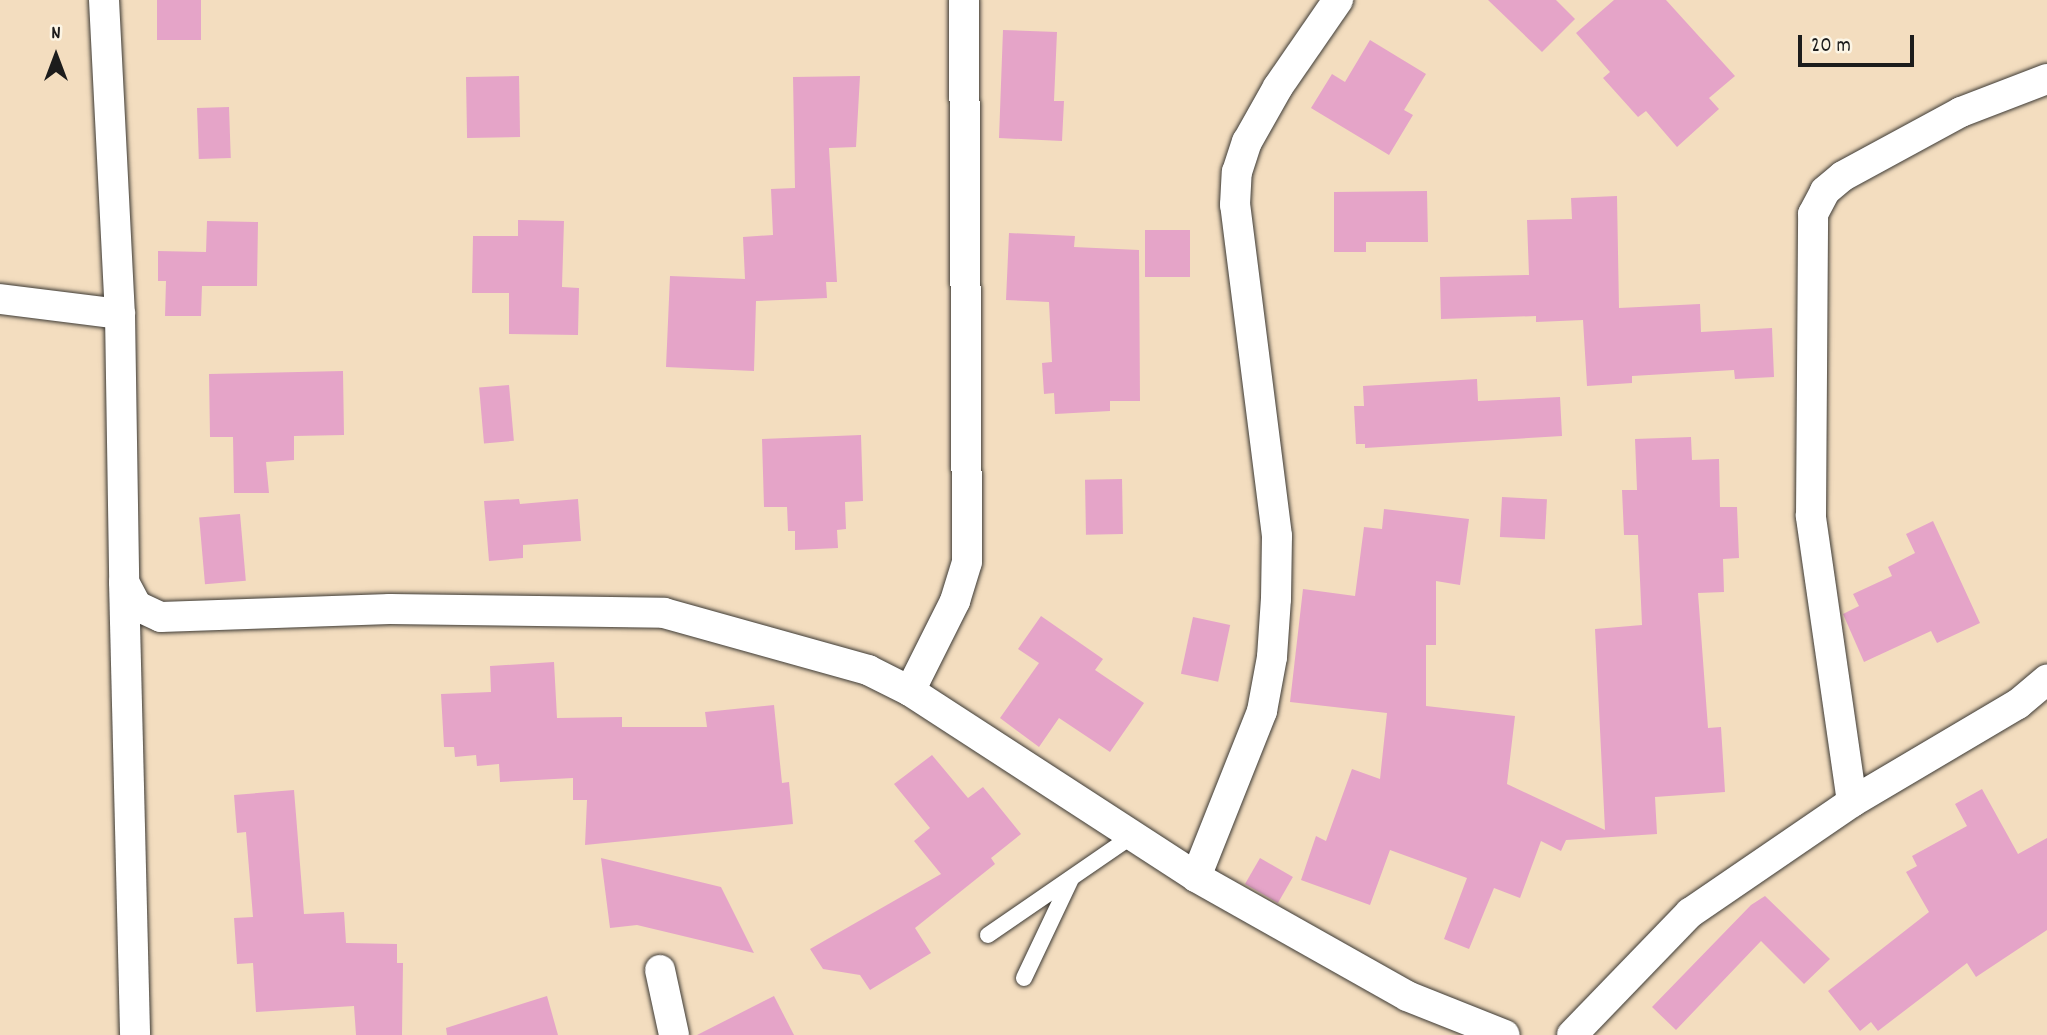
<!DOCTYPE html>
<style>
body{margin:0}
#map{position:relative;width:2047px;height:1035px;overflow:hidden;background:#f3ddbf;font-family:Dekko,sans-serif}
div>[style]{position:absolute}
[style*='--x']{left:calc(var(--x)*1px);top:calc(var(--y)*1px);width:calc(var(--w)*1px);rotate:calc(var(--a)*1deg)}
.building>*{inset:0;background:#e5a4c8;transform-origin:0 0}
.roads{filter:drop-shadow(0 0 2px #3c3934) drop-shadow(0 0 2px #3c3934)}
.lane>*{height:16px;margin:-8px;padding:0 8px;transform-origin:8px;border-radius:8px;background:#fff}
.street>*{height:30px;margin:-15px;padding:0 15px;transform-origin:15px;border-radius:15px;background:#fff}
span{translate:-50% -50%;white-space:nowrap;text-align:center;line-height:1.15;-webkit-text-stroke:7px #fcf5e5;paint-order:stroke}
.north{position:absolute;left:21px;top:21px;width:70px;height:70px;-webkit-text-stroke:5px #fcf5e5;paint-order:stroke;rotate:0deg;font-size:19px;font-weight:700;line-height:28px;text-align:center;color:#1c1c1c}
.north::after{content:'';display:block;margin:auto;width:24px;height:32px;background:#1c1c1c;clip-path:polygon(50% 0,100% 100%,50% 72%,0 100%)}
.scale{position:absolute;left:1798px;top:35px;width:116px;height:32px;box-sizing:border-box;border:4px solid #1c1c1c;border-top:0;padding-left:9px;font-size:21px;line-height:24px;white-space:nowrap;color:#1c1c1c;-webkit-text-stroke:5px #fcf5e5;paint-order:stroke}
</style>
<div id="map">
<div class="building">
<i style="left:157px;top:0;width:44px;height:40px"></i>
<i style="clip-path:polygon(1488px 0,1556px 0,1575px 19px,1542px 52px)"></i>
<i style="clip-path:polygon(1614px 0,1666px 0,1735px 76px,1709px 98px,1719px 109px,1677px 147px,1646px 111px,1638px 117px,1603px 78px,1610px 72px,1576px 33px)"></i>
<i style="clip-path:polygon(1003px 30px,1057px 32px,1054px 101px,1064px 101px,1062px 141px,999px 138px)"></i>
<i style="clip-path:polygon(1370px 40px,1426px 74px,1404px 110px,1413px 115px,1389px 155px,1311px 108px,1332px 74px,1345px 82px)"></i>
<i style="left:519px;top:76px;width:61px;height:53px;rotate:89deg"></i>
<i style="clip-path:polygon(860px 76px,856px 147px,829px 148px,837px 282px,826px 282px,827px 298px,756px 301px,754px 371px,666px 367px,670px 276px,745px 279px,743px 237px,773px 235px,771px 189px,795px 188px,793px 77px)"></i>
<i style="left:229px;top:107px;width:51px;height:32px;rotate:88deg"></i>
<i style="clip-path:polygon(1427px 191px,1428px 242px,1366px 242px,1366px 252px,1334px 252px,1334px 192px)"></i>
<i style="clip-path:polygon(1617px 196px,1619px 308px,1700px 304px,1701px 332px,1772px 328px,1774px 377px,1735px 379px,1734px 370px,1632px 376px,1632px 383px,1587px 386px,1583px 320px,1536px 322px,1536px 316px,1441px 319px,1440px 277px,1529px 275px,1527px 220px,1572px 219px,1571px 198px)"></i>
<i style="clip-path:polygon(518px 220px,564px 221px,562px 287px,579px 288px,578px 335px,509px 334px,509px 293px,472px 293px,473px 236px,518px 236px)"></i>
<i style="clip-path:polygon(207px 221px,258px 222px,257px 286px,202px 286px,201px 316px,165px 316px,166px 281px,158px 281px,158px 251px,206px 252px)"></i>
<i style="left:1145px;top:230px;width:45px;height:47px"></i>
<i style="clip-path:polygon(1009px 233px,1075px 236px,1074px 247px,1139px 250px,1140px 401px,1110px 401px,1110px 411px,1055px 414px,1054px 393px,1044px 394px,1042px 363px,1052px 362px,1049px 302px,1006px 300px)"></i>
<i style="clip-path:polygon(343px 371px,344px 435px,294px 436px,294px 460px,266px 462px,269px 493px,234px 493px,233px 437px,210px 437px,209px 374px)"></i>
<i style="clip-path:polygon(1477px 379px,1478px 401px,1560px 397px,1562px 436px,1365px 448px,1365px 444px,1356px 444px,1354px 406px,1364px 406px,1363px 386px)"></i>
<i style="left:509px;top:385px;width:56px;height:30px;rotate:85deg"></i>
<i style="clip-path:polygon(861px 435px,863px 501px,845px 502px,846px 529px,837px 530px,838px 548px,795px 550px,795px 531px,788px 531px,787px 507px,764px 507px,762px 439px)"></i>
<i style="clip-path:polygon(1691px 437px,1692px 460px,1719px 459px,1720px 507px,1737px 507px,1739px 558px,1723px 559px,1724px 592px,1698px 593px,1708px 728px,1721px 727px,1725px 792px,1655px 797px,1657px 834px,1566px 840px,1561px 851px,1541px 841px,1520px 898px,1494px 888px,1469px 949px,1444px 939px,1467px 878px,1390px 850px,1370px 905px,1301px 880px,1316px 836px,1326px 841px,1352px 769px,1380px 779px,1387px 713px,1290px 702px,1303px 589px,1355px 596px,1364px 527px,1382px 529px,1384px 509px,1469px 519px,1460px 585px,1436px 581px,1436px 645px,1426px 645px,1426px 706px,1515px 716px,1507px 784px,1605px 830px,1595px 629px,1642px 625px,1638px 535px,1624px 535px,1622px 490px,1637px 490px,1635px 439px)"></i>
<i style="left:1122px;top:479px;width:55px;height:37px;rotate:89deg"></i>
<i style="left:1502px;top:497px;width:45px;height:40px;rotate:3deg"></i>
<i style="clip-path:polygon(519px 499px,520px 504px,578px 499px,581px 541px,523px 545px,523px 558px,489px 561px,484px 501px)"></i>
<i style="left:240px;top:514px;width:67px;height:41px;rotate:85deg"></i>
<i style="clip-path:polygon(1933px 521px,1980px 623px,1937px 643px,1931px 631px,1864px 662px,1843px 614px,1859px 606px,1853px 594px,1892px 576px,1888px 567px,1915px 553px,1906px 534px)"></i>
<i style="clip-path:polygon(1041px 616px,1103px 659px,1095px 670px,1144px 703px,1110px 752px,1059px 718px,1039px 747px,1000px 718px,1039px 663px,1018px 649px)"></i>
<i style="left:1193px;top:617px;width:38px;height:58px;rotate:12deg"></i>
<i style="clip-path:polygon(554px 662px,557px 718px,622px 717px,622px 727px,707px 727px,705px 712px,774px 705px,782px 783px,789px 782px,793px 824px,585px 845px,587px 800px,573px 800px,573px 778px,500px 782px,499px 764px,477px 766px,476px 755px,455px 757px,454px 747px,444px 747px,441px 694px,491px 692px,490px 666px)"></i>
<i style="clip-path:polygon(932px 755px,968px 798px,983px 787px,1021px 834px,991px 858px,995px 864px,915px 928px,931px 953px,870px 990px,860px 975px,823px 969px,810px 949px,941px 874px,914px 841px,930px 828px,894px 784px)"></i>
<i style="clip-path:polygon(1982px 789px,2018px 854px,2047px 838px,2047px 930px,1976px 977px,1967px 963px,1878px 1031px,1871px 1022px,1860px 1031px,1828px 991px,1929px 912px,1906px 872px,1917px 866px,1912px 856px,1967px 826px,1955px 804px)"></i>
<i style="clip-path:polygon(294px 790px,304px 914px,344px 912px,346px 943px,397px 944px,397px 963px,403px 963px,402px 1035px,356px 1035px,354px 1006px,256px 1012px,253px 963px,237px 964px,234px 918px,253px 917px,246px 832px,237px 833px,234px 795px)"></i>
<i style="clip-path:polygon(601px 858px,721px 887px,754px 953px,637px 925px,610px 928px)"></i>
<i style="left:1260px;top:858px;width:38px;height:30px;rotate:30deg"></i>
<i style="clip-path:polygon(1765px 896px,1830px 959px,1804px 984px,1761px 941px,1676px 1030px,1652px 1007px,1751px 905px)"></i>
<i style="clip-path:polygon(547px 996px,558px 1035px,447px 1035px,446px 1028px)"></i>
<i style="clip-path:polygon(774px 996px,794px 1035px,697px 1035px)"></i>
</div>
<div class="roads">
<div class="lane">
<i style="--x:988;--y:935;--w:175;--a:-34.5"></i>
<i style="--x:1024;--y:978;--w:110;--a:-64.6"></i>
</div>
<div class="street">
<i style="--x:104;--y:0;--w:314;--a:87.1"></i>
<i style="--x:120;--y:314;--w:268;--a:89.1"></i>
<i style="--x:124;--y:582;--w:27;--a:62"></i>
<i style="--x:137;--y:606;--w:26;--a:25"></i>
<i style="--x:161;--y:617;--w:229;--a:-2"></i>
<i style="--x:390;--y:609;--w:274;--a:0.8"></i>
<i style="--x:664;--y:613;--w:212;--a:15.6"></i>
<i style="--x:868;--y:670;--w:47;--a:26.6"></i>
<i style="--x:910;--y:691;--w:341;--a:33"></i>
<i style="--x:1196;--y:877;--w:242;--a:29.4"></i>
<i style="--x:1407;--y:996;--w:105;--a:21.7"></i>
<i style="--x:0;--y:299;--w:121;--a:7.1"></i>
<i style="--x:124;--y:582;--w:453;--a:88.6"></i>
<i style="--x:910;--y:691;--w:101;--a:-63.4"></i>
<i style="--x:955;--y:601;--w:41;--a:-72.9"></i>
<i style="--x:967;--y:562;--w:562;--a:-90.31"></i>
<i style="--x:1852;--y:802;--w:289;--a:-98.2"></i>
<i style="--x:1811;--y:516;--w:302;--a:-89.6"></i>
<i style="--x:1813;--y:214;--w:26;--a:-62"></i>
<i style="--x:1825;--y:191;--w:23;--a:-40"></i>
<i style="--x:1843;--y:176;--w:134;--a:-28.5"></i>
<i style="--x:1961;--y:112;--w:92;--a:-21"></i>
<i style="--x:1196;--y:877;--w:179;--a:-68.3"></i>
<i style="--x:1262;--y:711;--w:55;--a:-79.5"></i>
<i style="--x:1272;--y:657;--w:58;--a:-86.1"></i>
<i style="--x:1276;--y:599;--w:63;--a:-89.1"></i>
<i style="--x:1277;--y:536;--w:334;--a:-97.2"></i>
<i style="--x:1235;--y:205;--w:33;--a:-87"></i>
<i style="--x:1237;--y:172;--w:32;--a:-72"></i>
<i style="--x:1247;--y:142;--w:63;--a:-60.6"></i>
<i style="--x:1278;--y:87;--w:106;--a:-55.4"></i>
<i style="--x:660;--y:970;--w:66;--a:77.8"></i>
<i style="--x:1572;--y:1035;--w:170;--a:-46"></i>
<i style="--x:1690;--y:913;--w:196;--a:-34.4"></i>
<i style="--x:1852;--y:802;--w:193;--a:-30.6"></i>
<i style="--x:2018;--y:704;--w:38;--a:-40"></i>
</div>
</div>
<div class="north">N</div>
<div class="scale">20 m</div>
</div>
